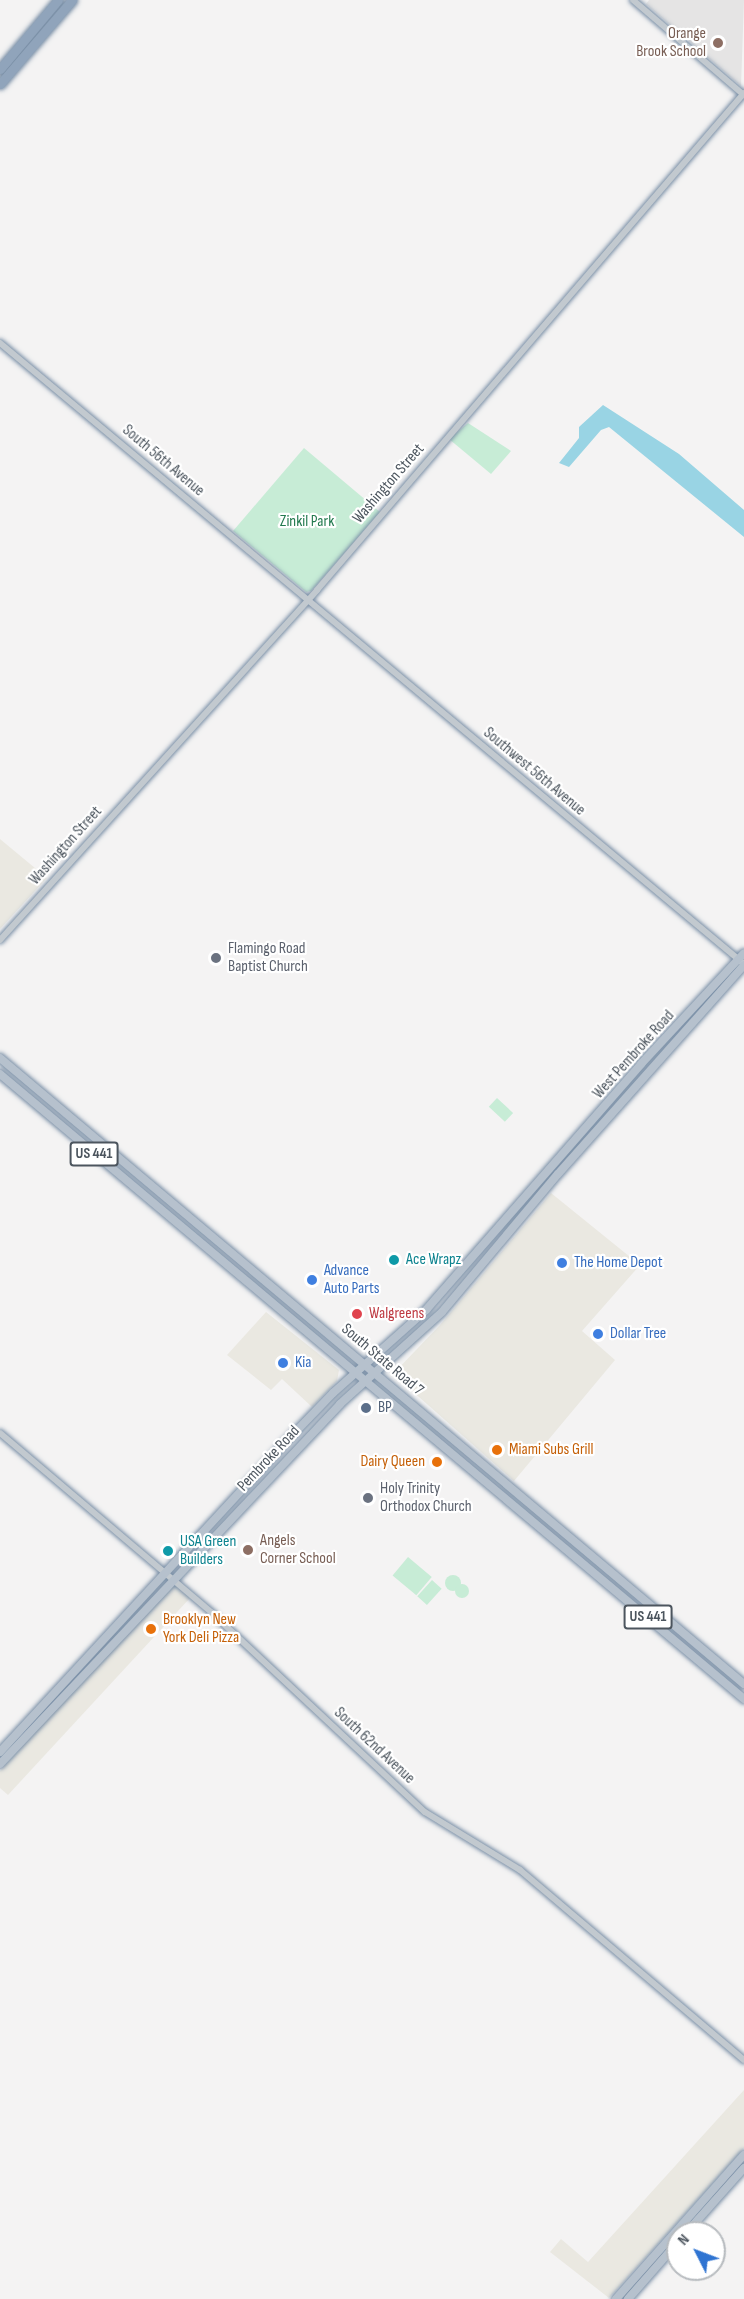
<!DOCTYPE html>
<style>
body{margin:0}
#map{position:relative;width:744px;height:2299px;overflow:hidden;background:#f4f3f3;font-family:"Sofia Sans Condensed",sans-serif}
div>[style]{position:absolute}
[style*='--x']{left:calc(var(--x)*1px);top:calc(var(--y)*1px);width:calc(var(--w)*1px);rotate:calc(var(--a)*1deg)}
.commercial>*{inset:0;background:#eae8e1}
.education>*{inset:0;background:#e5e4e4}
.green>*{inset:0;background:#c7ecd6;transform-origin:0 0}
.round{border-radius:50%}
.water>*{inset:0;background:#99d4e4}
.roads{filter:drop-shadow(0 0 2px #7b90a7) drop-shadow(0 0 2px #7b90a7)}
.minor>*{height:6px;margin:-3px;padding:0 3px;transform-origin:3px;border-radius:3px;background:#c2c9cf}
.major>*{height:8px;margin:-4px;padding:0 4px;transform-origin:4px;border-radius:4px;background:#b6c1cd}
.highway>*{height:9px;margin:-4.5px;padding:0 4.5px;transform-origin:4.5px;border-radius:4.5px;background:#90a4bb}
.dots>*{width:16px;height:16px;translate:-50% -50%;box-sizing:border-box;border:3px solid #fff;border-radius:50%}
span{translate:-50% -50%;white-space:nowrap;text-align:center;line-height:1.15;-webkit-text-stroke:4.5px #fff;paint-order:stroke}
.shield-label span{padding:2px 4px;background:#fff;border:2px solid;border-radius:4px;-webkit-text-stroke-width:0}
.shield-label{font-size:15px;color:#4c555e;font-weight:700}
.education-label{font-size:16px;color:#785e54}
.right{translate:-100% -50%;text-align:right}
.left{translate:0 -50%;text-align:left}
.street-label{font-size:16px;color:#4c555e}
.park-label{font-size:16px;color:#237a4f}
.worship-label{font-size:16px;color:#5b616d}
.culture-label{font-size:16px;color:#0d838f}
.shop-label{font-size:16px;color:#366cbe}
.health-label{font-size:16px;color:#be3a42}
.service-label{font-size:16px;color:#4e5e75}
.food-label{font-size:16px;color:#c56008}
.north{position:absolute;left:666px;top:2221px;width:60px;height:60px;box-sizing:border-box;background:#fff;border:2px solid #b7bbbf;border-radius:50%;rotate:312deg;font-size:16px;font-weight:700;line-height:24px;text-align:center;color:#4c555e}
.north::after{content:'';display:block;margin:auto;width:21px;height:27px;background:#2f74d2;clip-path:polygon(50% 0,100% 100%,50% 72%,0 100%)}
</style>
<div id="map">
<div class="commercial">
<i style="clip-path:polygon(0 839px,47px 878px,0 929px)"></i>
<i style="clip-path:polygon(551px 1193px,640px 1265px,582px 1331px,615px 1360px,514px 1481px,393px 1374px,440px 1325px)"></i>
<i style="clip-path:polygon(266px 1312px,339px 1370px,337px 1381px,312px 1407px,282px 1379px,271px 1390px,227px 1355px)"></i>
<i style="clip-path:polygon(172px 1583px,190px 1598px,8px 1795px,0 1788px,0 1771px)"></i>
<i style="clip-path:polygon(744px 2090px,744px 2148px,609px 2298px,550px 2252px,561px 2239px,588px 2262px)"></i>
</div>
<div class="education">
<i style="clip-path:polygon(649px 0,744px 0,741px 86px,646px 4px)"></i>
</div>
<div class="green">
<i style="clip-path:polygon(468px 423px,511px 451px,491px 474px,449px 439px)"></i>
<i style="clip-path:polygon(304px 448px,380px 512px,311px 591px,306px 592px,233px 531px)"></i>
<i style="left:497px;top:1098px;width:22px;height:12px;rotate:43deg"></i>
<i style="left:408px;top:1557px;width:31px;height:24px;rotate:40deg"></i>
<i class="round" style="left:445px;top:1575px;width:16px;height:16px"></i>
<i style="left:432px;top:1580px;width:13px;height:22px;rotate:42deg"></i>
<i class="round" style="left:455px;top:1584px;width:14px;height:14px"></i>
</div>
<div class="water">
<i style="clip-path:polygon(603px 405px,679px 454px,744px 510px,744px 537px,609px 427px,601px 430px,569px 467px,559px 463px,579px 438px,579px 427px)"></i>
</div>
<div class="roads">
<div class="minor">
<i style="--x:633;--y:0;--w:146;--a:40.6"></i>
<i style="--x:0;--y:343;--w:969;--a:39.85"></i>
<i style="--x:0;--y:940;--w:472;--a:-47.8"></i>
<i style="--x:317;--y:590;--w:655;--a:-49.33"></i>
<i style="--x:0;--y:1433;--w:278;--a:40.3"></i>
<i style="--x:212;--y:1613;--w:291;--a:43.1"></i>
<i style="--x:425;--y:1812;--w:111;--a:31.4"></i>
<i style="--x:520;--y:1870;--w:294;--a:40.3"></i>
</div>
<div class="major">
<i style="--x:0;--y:1058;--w:972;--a:40.08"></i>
<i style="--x:0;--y:1074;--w:972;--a:40.03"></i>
<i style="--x:0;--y:1752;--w:415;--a:-47.3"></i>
<i style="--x:281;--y:1447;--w:75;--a:-46.1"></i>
<i style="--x:333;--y:1393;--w:125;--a:-41.7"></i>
<i style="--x:426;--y:1310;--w:327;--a:-48.8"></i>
<i style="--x:641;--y:1064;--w:151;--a:-47.1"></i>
<i style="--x:0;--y:1764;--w:495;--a:-46.6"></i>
<i style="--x:340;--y:1404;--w:137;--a:-42"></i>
<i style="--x:442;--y:1312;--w:180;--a:-50"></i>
<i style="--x:558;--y:1174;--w:280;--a:-48.3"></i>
<i style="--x:686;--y:2233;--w:87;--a:-48.3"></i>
<i style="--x:616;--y:2299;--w:193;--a:-48.4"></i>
<i style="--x:628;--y:2299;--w:76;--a:-48.7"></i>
</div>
<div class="highway">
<i style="--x:0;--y:69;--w:90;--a:-50"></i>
<i style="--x:0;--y:84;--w:111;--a:-49.4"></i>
</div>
</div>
<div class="dots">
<i style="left:718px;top:43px;background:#8d6e63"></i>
<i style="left:216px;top:958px;background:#6b7280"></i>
<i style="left:394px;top:1260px;background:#0f9aa8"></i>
<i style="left:562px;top:1263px;background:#3f7fe0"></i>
<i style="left:312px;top:1280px;background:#3f7fe0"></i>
<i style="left:357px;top:1314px;background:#e0444e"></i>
<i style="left:598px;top:1334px;background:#3f7fe0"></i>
<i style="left:283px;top:1363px;background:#3f7fe0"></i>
<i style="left:366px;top:1408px;background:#5c6f8a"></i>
<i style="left:497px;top:1450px;background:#e8710a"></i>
<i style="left:437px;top:1462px;background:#e8710a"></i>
<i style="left:368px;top:1498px;background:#6b7280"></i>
<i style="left:248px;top:1550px;background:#8d6e63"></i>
<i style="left:168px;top:1551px;background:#0f9aa8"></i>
<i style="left:151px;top:1629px;background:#e8710a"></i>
</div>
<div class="shield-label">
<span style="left:94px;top:1154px">US 441</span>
<span style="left:648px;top:1617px">US 441</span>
</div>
<div class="education-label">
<span class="right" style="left:706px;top:43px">Orange<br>Brook School</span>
<span class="left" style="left:260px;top:1550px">Angels<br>Corner School</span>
</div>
<div class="street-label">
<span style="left:163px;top:461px;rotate:40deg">South 56th Avenue</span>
<span style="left:389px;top:484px;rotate:-49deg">Washington Street</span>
<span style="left:534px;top:772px;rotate:40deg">Southwest 56th Avenue</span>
<span style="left:66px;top:846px;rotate:-48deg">Washington Street</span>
<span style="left:634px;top:1055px;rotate:-48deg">West Pembroke Road</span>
<span style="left:382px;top:1360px;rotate:40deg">South State Road 7</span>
<span style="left:269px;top:1459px;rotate:-47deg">Pembroke Road</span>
<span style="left:374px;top:1746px;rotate:43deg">South 62nd Avenue</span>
</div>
<div class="park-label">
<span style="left:307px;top:522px">Zinkil Park</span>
</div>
<div class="worship-label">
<span class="left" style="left:228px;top:958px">Flamingo Road<br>Baptist Church</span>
<span class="left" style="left:380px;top:1498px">Holy Trinity<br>Orthodox Church</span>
</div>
<div class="culture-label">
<span class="left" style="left:406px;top:1260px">Ace Wrapz</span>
<span class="left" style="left:180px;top:1551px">USA Green<br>Builders</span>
</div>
<div class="shop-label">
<span class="left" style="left:574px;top:1263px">The Home Depot</span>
<span class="left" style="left:324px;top:1280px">Advance<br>Auto Parts</span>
<span class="left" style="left:610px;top:1334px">Dollar Tree</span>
<span class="left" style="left:295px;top:1363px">Kia</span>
</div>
<div class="health-label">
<span class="left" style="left:369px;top:1314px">Walgreens</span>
</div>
<div class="service-label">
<span class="left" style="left:378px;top:1408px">BP</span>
</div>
<div class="food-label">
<span class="left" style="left:509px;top:1450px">Miami Subs Grill</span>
<span class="right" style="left:425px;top:1462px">Dairy Queen</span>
<span class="left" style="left:163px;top:1629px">Brooklyn New<br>York Deli Pizza</span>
</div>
<div class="north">N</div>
</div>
